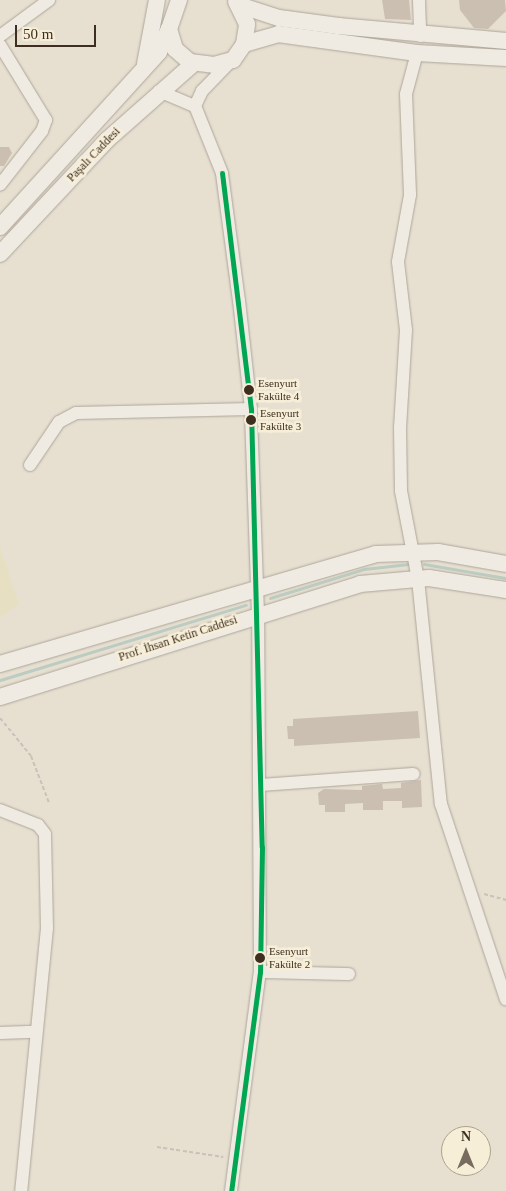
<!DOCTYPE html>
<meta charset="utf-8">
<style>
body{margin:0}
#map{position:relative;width:506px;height:1191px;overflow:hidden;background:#e7e0d1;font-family:Georgia,serif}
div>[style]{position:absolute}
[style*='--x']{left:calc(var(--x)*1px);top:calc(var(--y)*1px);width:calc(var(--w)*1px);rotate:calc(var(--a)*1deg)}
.farmland>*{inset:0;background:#e6dfc2}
.stream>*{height:3px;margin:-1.5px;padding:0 1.5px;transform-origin:1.5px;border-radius:1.5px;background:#bcccc2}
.building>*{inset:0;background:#cbbfb2}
.path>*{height:2px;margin-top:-1px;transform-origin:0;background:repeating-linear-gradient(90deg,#c8c2b9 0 4px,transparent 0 6.5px)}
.roads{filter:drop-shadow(0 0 1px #ada599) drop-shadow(0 0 1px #ada599)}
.minor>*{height:12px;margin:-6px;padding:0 6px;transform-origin:6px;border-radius:6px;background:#efebe3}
.tertiary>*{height:16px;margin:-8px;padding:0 8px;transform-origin:8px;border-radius:8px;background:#efebe3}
.bus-1>*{height:5px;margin:-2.5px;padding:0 2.5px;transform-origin:2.5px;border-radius:2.5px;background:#00a651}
.dots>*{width:14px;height:14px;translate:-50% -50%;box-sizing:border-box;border:2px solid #f7eed8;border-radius:50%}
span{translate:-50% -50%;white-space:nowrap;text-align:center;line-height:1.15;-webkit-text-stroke:5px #f7eed8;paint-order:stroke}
.bus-label{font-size:11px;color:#3d2e20}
.left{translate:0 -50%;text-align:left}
.street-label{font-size:12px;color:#3d2e20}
.north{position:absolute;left:441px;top:1126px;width:50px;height:50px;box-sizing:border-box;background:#f7eed8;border:1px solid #ada18e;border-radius:50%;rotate:0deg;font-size:14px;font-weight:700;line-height:20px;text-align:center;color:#3d2e20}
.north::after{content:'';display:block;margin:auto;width:18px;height:22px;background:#786c5e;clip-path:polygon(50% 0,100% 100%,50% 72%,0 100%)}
.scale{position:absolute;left:15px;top:25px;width:81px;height:22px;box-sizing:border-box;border:2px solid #3d2e20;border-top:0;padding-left:6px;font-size:15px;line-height:18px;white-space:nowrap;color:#3d2e20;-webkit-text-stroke:4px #f7eed8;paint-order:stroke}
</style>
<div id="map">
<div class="farmland">
<i style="clip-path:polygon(0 547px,19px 604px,0 618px)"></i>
</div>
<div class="stream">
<i style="--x:424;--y:564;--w:83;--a:9.7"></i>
<i style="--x:270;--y:598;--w:98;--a:-17.1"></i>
<i style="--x:364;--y:569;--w:45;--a:-6.3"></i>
<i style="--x:0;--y:680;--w:257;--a:-17"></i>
</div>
<div class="building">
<i style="clip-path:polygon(382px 0,409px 0,411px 20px,385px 19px)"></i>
<i style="clip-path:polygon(459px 0,505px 0,506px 11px,488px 29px,474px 28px,460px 10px)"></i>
<i style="clip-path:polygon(0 147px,9px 147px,12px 153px,4px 166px,0 166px)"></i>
<i style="clip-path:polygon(418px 711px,420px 738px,294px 746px,294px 739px,288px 739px,287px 726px,293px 726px,293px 719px)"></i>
<i style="clip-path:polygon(421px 780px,422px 807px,402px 808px,402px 801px,383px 801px,383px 810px,363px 810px,363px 803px,345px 804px,345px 812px,325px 812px,325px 805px,319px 805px,318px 793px,324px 789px,362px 790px,362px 786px,382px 784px,383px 789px,401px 788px,401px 783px)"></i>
</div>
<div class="path">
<i style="--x:0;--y:718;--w:49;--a:50.8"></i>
<i style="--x:31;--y:756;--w:50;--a:69"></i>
<i style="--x:484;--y:894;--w:23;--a:15"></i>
<i style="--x:157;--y:1147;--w:67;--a:8.6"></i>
</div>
<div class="roads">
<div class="minor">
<i style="--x:419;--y:0;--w:36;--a:88"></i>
<i style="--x:0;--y:36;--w:61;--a:-36.3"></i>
<i style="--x:0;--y:45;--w:88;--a:58.5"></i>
<i style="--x:46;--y:120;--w:12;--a:110"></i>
<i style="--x:42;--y:131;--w:68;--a:127.9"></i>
<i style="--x:417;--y:53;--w:42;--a:105"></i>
<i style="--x:406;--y:94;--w:101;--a:87.7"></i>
<i style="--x:410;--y:195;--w:68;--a:100.2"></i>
<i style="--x:398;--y:262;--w:68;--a:83.3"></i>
<i style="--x:406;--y:330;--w:97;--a:93.5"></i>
<i style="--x:400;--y:427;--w:64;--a:89.1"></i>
<i style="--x:401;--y:491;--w:90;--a:79.1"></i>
<i style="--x:418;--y:579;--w:226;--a:84.2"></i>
<i style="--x:441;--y:804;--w:206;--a:71.6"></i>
<i style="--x:159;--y:91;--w:39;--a:23"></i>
<i style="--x:30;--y:465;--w:52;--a:-56"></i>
<i style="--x:59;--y:422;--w:19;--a:-28"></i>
<i style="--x:76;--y:413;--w:175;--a:-1.3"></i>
<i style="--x:260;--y:785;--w:154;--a:-4.1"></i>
<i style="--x:0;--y:810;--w:41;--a:21.5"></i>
<i style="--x:38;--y:825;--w:11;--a:52"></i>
<i style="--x:45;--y:834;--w:94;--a:88.8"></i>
<i style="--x:47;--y:928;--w:264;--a:95.6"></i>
<i style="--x:260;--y:972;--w:89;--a:1.3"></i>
<i style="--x:0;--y:1033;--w:35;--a:-2"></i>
<i style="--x:231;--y:1191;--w:221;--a:-82.5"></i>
<i style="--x:260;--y:972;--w:358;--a:-90.3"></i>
<i style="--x:258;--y:614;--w:205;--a:-92"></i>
<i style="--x:251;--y:409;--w:109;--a:-96.3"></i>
<i style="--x:239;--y:301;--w:129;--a:-97.6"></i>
<i style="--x:222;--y:173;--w:72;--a:-111.9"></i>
<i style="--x:195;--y:106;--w:17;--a:-65"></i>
<i style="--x:202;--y:91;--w:43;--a:-45.9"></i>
</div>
<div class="tertiary">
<i style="--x:179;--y:0;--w:31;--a:109"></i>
<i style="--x:169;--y:29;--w:21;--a:73"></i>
<i style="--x:175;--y:49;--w:20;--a:41"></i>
<i style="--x:190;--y:62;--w:24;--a:7"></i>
<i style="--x:214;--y:65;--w:20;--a:-15"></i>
<i style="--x:233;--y:60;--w:19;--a:-55"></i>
<i style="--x:244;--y:44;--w:20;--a:-81"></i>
<i style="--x:247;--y:24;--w:25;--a:-116"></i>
<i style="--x:242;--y:6;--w:39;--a:18"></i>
<i style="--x:279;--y:18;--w:60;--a:7.7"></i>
<i style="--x:338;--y:26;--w:169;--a:5.1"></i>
<i style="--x:244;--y:44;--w:35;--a:-16"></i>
<i style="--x:278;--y:34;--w:140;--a:7.8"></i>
<i style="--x:417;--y:53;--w:89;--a:3.2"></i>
<i style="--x:145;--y:64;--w:65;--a:-79.4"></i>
<i style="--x:0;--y:227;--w:236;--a:-47.7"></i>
<i style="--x:159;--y:52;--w:25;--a:-67"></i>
<i style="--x:0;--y:254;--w:156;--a:-46.8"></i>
<i style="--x:107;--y:140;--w:116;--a:-41.5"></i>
<i style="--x:0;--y:664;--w:392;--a:-16.3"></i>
<i style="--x:376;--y:554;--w:62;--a:-1.8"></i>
<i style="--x:438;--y:552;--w:69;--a:10"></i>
<i style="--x:0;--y:697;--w:377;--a:-17.4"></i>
<i style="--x:360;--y:584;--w:69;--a:-5"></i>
<i style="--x:429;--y:578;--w:78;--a:8.9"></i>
</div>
</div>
<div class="bus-1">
<i style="--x:222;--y:173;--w:238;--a:83"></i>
<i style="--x:251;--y:409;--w:438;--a:88.6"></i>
<i style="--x:262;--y:847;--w:125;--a:90.9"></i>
<i style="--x:260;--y:972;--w:221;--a:97.5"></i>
</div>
<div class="dots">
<i style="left:249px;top:390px;background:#3d2e20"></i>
<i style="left:251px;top:420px;background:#3d2e20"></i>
<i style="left:260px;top:958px;background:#3d2e20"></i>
</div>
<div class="bus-label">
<span class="left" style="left:258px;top:390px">Esenyurt<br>Fakülte 4</span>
<span class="left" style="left:260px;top:420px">Esenyurt<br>Fakülte 3</span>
<span class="left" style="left:269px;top:958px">Esenyurt<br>Fakülte 2</span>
</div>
<div class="street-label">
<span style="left:94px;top:155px;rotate:-46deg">Paşalı Caddesi</span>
<span style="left:178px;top:639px;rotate:-18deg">Prof. İhsan Ketin Caddesi</span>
</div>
<div class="north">N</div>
<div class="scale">50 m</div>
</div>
